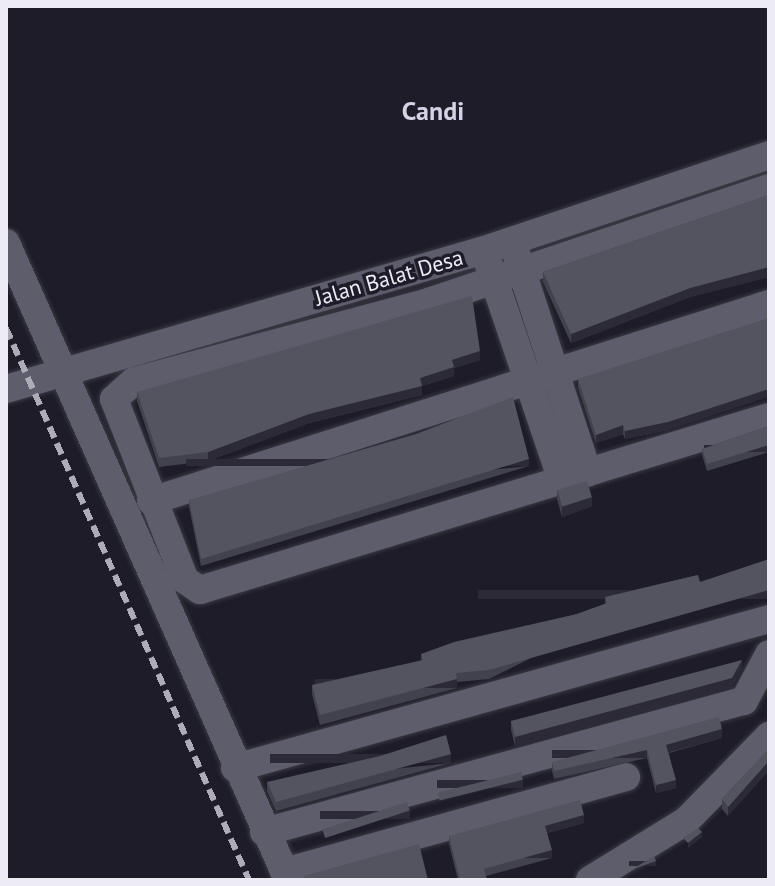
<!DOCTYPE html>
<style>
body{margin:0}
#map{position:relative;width:775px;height:886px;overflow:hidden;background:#1e1c29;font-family:"PT Sans",sans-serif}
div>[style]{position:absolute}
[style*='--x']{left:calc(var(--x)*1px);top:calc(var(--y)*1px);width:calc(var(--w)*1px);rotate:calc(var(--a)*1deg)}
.roads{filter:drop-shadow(0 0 2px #3a3943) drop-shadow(0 0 2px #3a3943)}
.minor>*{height:28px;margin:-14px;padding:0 14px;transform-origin:14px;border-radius:14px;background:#5e5d6c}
.rail>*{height:6px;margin-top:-3px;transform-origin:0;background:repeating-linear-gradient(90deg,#aeadb7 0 12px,transparent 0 18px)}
.wall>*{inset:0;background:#42414e}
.shaded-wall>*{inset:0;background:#2c2a37;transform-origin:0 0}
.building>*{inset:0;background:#545360;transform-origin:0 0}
span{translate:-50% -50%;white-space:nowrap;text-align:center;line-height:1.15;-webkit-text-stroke:7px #1e1c29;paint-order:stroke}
.street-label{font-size:22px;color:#edecf5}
.quarter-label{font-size:26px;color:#d4d2e4;font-weight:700}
.frame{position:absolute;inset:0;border:8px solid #edecf5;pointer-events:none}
</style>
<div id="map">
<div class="roads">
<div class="minor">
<i style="--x:769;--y:188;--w:359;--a:161.5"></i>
<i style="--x:429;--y:302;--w:305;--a:165"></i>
<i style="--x:134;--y:381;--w:27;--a:138"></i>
<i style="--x:114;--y:399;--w:194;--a:68.6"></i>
<i style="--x:185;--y:580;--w:18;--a:34"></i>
<i style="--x:200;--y:590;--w:595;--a:-16.91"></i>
<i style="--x:6;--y:243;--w:697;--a:66.12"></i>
<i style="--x:516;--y:253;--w:231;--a:71.9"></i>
<i style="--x:488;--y:262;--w:231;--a:71.3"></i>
<i style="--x:6;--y:389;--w:498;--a:-16.2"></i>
<i style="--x:484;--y:250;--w:300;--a:-18.4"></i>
<i style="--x:151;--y:501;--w:649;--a:-17.68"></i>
<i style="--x:235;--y:768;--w:554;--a:-15.59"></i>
<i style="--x:264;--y:832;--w:498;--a:-15.3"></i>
<i style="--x:744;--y:701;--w:53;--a:-62"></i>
<i style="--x:284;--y:872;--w:355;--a:-15.5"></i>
<i style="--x:590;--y:880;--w:113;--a:-31.6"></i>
<i style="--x:686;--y:821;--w:119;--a:-45.7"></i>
</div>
</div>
<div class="rail">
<i style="--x:6;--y:328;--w:603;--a:66.24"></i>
</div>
<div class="wall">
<i style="clip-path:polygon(769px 195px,769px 277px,690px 297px,571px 343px,543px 282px,543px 272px)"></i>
<i style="clip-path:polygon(480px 360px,454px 368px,454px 376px,422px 386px,422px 395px,309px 423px,208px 461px,159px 467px,137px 401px,137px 392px)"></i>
<i style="clip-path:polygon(578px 379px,668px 430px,625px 439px,623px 434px,596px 443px,578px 388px)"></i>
<i style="clip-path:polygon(769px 426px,769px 452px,707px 471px,702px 455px,702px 449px)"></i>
<i style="clip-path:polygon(529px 466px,201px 566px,189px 507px,189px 500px)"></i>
<i style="clip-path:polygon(557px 490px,592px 506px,562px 517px,557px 499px)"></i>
<i style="clip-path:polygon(698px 575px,489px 679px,457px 682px,457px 688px,320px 725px,312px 694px,312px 685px,421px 661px,421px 654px,577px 614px,605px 604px,605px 597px)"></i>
<i style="clip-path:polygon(742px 668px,732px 687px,515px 746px,511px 730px,511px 721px)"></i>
<i style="clip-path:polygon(722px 738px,669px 753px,676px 788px,656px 793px,647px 758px,554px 779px,552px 771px,552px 762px)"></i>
<i style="clip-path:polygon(769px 749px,728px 816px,722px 809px,722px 799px)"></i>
<i style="clip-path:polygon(451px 763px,276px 811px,267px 791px,267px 782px)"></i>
<i style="clip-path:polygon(584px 823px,547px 833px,552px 858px,486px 876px,487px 880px,458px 880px,449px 844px,449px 836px)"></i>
</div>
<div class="shaded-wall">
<i style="clip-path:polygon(769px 267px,769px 277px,690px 297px,571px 343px,571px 334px,690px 288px)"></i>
<i style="clip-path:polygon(480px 351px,480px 360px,454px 368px,454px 376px,422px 386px,422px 395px,309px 423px,208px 461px,208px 452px,309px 414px,420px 378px,452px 360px)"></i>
<i style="clip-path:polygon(769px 389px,769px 397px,668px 430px,625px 439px,625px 431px)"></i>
<i style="clip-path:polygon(623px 425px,623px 434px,596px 443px,596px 435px)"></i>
<i style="left:769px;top:445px;width:7px;height:65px;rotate:90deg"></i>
<i style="left:529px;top:459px;width:7px;height:343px;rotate:90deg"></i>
<i style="clip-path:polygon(592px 497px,592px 506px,562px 517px,562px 507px)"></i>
<i style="left:769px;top:590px;width:9px;height:291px;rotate:90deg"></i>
<i style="clip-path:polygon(742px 660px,742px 668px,732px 687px,515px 746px,515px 737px)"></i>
<i style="left:457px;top:679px;width:9px;height:142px;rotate:90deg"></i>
<i style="clip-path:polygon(722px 729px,722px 738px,666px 753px,666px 745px)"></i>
<i style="left:647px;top:750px;width:8px;height:95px;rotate:90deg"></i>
<i style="left:451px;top:754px;width:9px;height:181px;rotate:90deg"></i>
<i style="clip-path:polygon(769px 761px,769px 771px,728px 816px,728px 807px)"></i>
<i style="left:523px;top:780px;width:8px;height:86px;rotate:90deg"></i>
<i style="clip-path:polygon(676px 780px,676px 788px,656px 793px,656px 785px)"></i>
<i style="left:410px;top:811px;width:8px;height:90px;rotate:90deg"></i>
<i style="clip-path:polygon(584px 815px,584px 823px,545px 833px,545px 826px)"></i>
<i style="clip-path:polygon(702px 832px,702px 837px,688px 848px,688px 843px)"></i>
<i style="left:552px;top:850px;width:8px;height:71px;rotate:90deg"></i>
<i style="left:656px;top:861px;width:5px;height:27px;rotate:90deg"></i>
</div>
<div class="building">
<i style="clip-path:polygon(769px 195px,769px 267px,690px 288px,571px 334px,543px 272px)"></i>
<i style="clip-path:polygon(472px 296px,480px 351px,452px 360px,454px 367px,420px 378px,422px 386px,309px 414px,208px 452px,159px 458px,137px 392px)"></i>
<i style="clip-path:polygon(769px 318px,769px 389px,668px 422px,625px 431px,623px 425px,596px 435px,578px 379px)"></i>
<i style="clip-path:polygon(513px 397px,529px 459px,201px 559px,189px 500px,416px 434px)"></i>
<i style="clip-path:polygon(769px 426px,769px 445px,707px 464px,702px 449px)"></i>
<i style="left:587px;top:481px;width:17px;height:31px;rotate:73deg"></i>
<i style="clip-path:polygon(769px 559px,769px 590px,489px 670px,456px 673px,457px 679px,320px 715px,312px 685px,423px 660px,421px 654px,454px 642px,577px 614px,607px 603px,605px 597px,698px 575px,700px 582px)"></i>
<i style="clip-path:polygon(742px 660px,732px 678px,515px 737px,511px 721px)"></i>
<i style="clip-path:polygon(719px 717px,722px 729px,666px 745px,676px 780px,656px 785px,647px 750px,554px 771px,552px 762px)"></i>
<i style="clip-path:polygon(446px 735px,451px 754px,276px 802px,267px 782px,380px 756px)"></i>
<i style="clip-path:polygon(769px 749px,769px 761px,728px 807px,722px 799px)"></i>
<i style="left:521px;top:772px;width:8px;height:86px;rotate:76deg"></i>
<i style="clip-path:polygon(580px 800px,584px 815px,545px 826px,552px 850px,484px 869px,487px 880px,460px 880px,449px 836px)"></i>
<i style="left:407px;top:802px;width:9px;height:89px;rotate:72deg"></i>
<i style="clip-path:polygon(698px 828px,702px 832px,688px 843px,683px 838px)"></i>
<i style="clip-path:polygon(419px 844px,428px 880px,304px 880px,304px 876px)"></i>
<i style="clip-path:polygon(654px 856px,656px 861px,631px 870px)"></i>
</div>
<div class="street-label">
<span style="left:389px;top:278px;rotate:-16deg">Jalan Balat Desa</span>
</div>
<div class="quarter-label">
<span style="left:433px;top:111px">Candi</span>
</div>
<div class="frame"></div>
</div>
